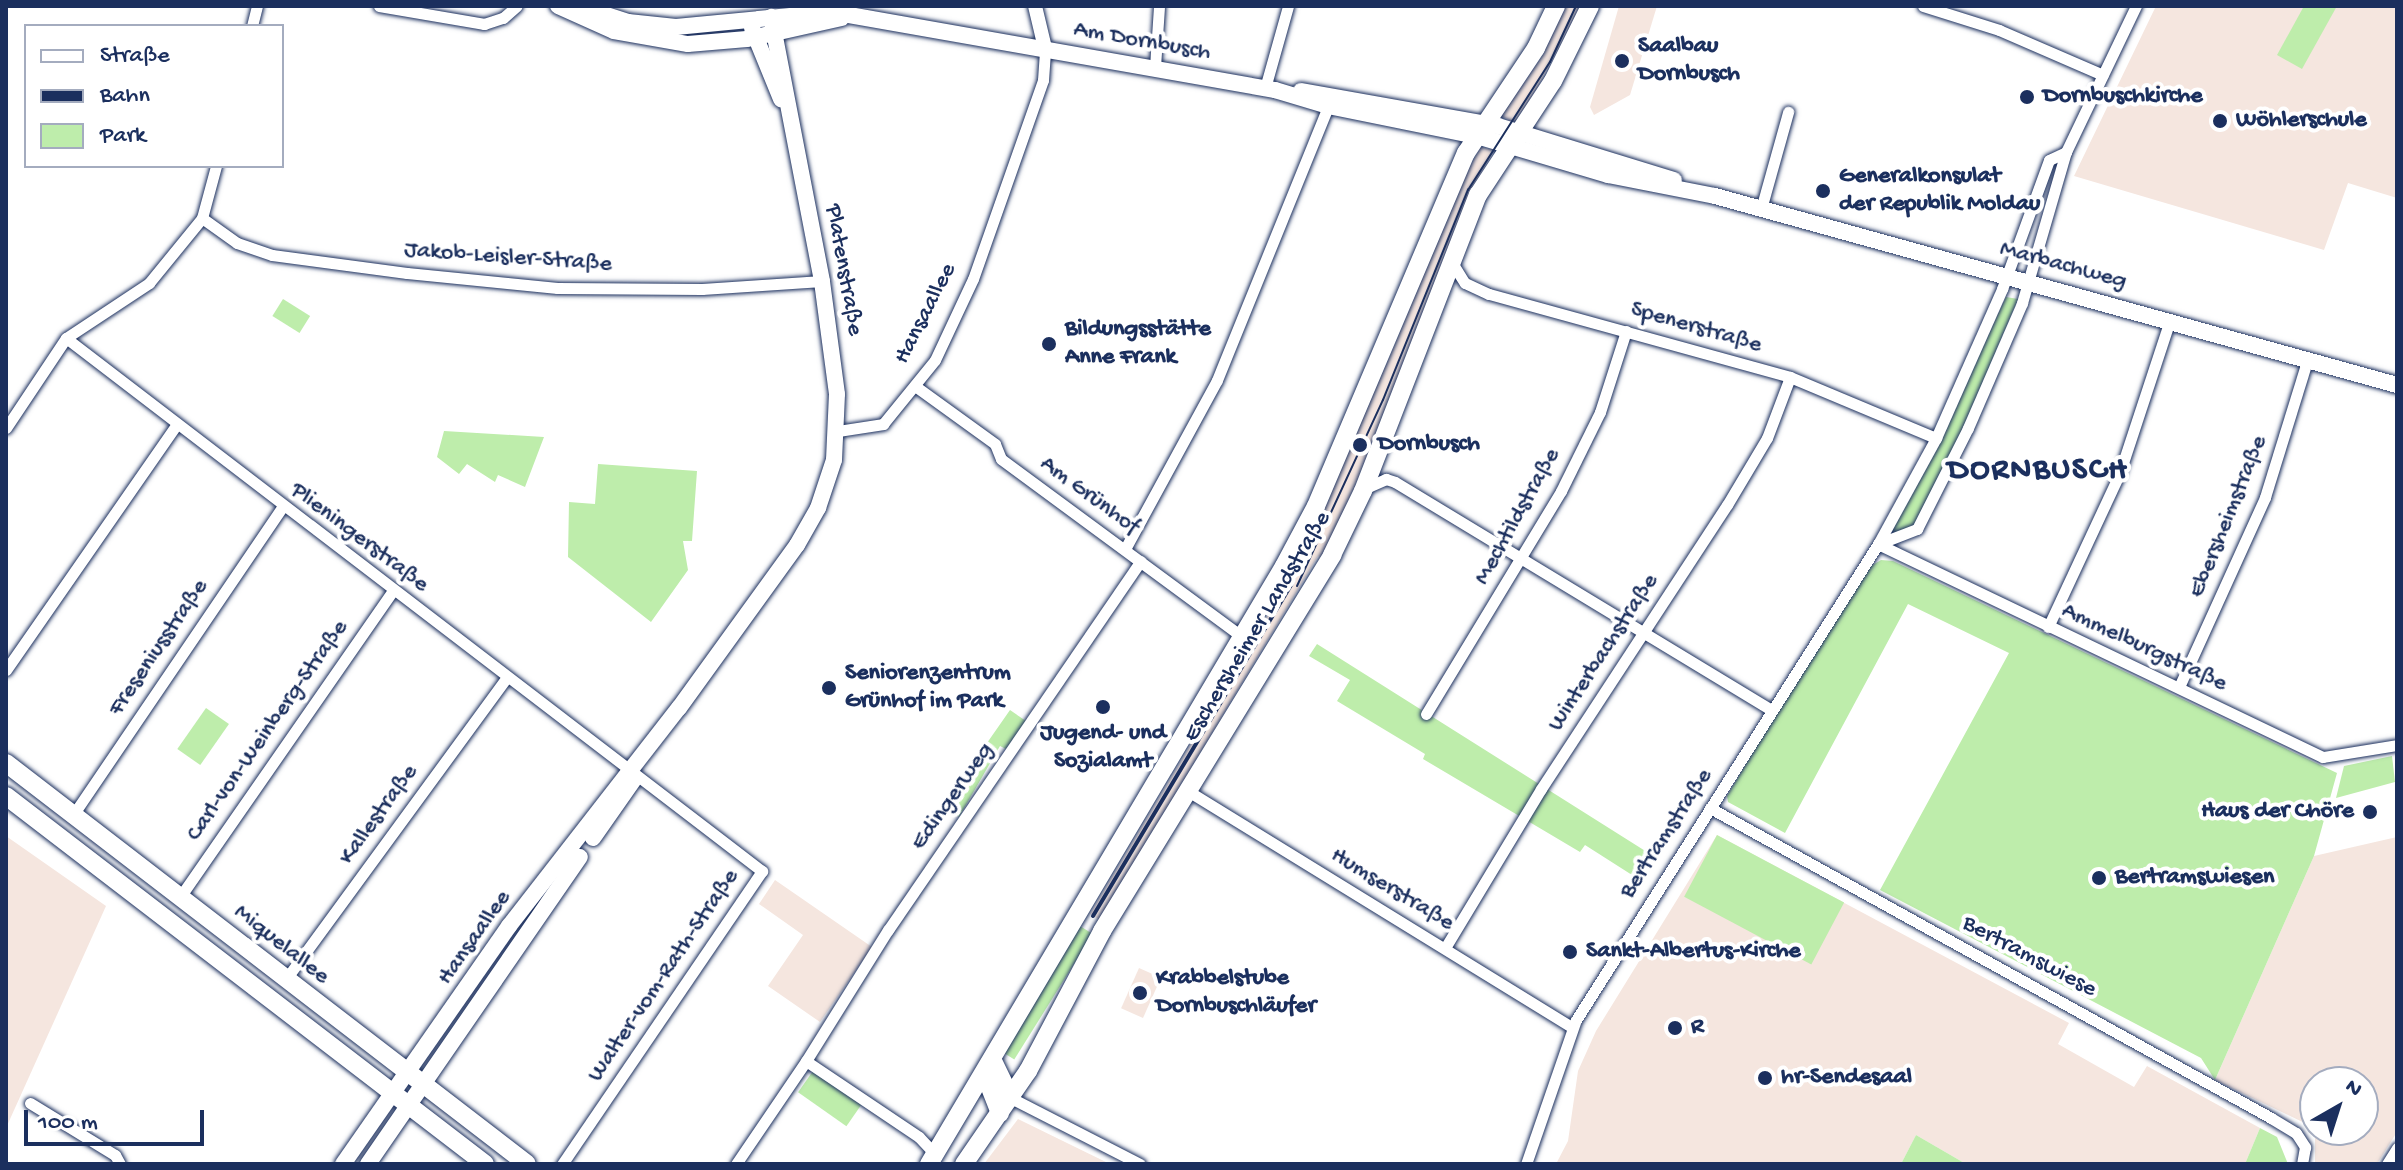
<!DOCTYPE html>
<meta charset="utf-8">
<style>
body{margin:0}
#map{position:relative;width:2403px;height:1170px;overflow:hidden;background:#fff;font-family:"Gochi Hand",sans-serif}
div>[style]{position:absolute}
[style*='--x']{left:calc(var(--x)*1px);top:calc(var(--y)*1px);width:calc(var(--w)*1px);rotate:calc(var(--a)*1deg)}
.built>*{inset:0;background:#f5e6df;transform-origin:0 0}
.green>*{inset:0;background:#beedab;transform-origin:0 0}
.roads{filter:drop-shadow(0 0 2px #1b2f5e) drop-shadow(0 0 2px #1b2f5e)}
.minor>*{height:11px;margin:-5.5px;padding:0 5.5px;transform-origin:5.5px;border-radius:5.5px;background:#fff}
.tertiary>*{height:14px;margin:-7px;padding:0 7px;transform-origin:7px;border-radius:7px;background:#fff}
.secondary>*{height:16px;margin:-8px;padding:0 8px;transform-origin:8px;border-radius:8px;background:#fff}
.primary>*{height:18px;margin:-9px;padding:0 9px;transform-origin:9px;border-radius:9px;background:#fff}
.tram>*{height:2px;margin:-1px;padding:0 1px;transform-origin:1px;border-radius:1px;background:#1b2f5e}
.rail>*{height:4px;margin:-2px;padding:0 2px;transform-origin:2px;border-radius:2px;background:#1b2f5e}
.dots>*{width:22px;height:22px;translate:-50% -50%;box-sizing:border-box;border:4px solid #fff;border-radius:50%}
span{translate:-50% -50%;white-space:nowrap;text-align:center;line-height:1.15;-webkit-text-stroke:8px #fff;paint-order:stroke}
.street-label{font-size:24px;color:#1b2f5e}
.poi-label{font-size:24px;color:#1b2f5e;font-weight:700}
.left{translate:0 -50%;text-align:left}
.right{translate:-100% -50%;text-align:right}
.district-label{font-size:32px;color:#1b2f5e;font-weight:700;letter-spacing:2px}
.frame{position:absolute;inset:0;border:8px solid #1b2f5e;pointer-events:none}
.legend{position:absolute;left:24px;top:24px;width:260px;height:144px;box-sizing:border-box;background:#fff;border:2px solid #a4acbf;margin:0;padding:10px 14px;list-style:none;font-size:24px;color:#1b2f5e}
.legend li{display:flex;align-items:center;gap:16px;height:40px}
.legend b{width:40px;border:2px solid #a4acbf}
.north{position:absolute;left:2299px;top:1066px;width:80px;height:80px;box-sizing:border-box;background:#fff;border:2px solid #a4acbf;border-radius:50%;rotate:39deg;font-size:22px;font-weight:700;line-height:32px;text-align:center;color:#1b2f5e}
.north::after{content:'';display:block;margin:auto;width:28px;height:36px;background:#1b2f5e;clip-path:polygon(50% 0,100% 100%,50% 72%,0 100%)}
.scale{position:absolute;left:24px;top:1110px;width:180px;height:36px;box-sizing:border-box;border:4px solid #1b2f5e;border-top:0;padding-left:10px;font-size:24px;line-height:28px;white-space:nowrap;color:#1b2f5e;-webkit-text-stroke:6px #fff;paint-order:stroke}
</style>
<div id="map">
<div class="built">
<i style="clip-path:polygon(1566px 6px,1581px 6px,1518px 124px,1501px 116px,1541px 58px)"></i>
<i style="clip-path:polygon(1619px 6px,1657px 6px,1630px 95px,1594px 115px,1590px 107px)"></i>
<i style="clip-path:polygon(2156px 6px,2397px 6px,2397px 198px,2348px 183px,2324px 250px,2074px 176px)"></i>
<i style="clip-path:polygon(1481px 147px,1494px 150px,1470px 193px,1344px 514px,1322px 558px,1318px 556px,1100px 920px,1090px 914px,1299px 563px,1294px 560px,1391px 354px,1459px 185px)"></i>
<i style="clip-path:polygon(1717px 835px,2069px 1023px,2058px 1044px,2134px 1087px,2147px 1066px,2260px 1128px,2245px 1164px,1966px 1164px,1916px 1135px,1901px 1164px,1556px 1164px,1568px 1141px,1578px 1071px,1596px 1031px)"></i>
<i style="clip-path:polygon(6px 836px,106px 906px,6px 1128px)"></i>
<i style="clip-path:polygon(2397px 837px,2397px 1132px,2377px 1164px,2315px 1164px,2315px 1130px,2363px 1130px,2363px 1082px,2315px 1082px,2315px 1128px,2215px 1080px,2314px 856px)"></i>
<i style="clip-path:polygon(775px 880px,872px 947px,820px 1022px,768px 986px,803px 935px,759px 904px)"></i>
<i style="left:1139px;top:968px;width:24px;height:44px;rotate:24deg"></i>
<i style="clip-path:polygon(1018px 1119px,1110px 1164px,984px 1164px)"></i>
</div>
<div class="green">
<i style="clip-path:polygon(2304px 6px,2337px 6px,2302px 69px,2277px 55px)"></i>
<i style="clip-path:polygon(2006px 297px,2018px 299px,1963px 429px,1912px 530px,1896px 534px,1890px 530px,1940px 439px)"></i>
<i style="left:283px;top:299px;width:32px;height:20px;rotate:32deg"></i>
<i style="clip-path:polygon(444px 431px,544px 437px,525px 487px,498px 475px,495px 482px,467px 464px,459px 474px,437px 457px)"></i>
<i style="clip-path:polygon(598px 464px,697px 471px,692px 541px,683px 541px,688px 570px,651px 622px,568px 557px,569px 502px,595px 504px)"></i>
<i style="clip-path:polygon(1881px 560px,1893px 561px,2337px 773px,2314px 856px,2215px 1080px,2201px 1058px,1880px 890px,2009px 653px,1908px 604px,1785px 833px,1728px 802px,1727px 796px,1775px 715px,1871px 566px)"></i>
<i style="clip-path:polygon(1317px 644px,1658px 859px,1643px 882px,1585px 845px,1580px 852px,1423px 759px,1425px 754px,1337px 701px,1350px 680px,1309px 656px)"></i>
<i style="left:206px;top:708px;width:28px;height:50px;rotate:35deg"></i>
<i style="clip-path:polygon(1010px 710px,1026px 721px,1006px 749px,1000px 746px,959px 817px,943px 806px)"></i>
<i style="clip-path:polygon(2392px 756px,2395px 782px,2336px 798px,2344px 766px)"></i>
<i style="left:1717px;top:835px;width:144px;height:70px;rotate:28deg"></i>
<i style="left:1080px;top:926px;width:15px;height:148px;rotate:32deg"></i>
<i style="left:813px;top:1071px;width:59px;height:26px;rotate:35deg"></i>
<i style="clip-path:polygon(2260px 1128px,2277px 1137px,2288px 1164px,2245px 1164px)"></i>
<i style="clip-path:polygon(1916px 1135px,1966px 1164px,1901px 1164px)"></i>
</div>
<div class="roads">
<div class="minor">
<i style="--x:379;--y:6;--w:107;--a:9.7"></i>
<i style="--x:484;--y:24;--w:20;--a:-18"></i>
<i style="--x:503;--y:18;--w:18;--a:-41"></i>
<i style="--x:1923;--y:6;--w:80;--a:17.5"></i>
<i style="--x:1999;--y:30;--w:113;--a:23.4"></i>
<i style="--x:252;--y:26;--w:21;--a:-76"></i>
<i style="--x:1155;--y:67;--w:61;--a:-86.2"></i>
<i style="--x:1265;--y:88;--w:85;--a:-74.3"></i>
<i style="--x:1761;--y:209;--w:101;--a:-74.4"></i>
<i style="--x:202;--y:218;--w:43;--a:35.5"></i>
<i style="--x:237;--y:243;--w:37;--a:19"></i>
<i style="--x:272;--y:255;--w:136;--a:7.6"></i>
<i style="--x:407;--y:273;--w:151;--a:5.7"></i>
<i style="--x:557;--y:288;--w:145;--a:0.4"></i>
<i style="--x:702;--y:289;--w:120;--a:-3.8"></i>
<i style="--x:1451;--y:261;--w:26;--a:58"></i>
<i style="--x:1465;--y:283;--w:26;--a:25"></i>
<i style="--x:1489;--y:294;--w:312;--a:15.4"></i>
<i style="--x:1790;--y:377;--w:158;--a:22.7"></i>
<i style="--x:66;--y:338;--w:877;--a:37.45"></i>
<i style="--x:762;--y:871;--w:355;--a:124.3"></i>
<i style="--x:915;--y:386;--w:99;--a:35.9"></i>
<i style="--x:995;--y:444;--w:16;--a:68"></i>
<i style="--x:1001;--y:459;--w:300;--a:36.4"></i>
<i style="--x:6;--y:428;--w:108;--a:-56.3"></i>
<i style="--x:66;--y:338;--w:100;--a:-33.5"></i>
<i style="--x:149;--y:283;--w:84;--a:-50.8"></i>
<i style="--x:202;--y:218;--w:54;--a:-74.9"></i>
<i style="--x:838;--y:431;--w:46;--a:-8.8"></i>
<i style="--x:883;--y:424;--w:82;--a:-50.9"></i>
<i style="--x:935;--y:360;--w:89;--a:-64.9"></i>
<i style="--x:973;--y:279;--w:211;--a:-70.6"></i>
<i style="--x:1043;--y:80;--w:32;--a:-86"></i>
<i style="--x:1368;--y:487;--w:20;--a:-24"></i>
<i style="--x:1386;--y:479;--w:9;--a:18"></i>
<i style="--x:1395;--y:482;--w:441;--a:31.2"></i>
<i style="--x:1878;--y:544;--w:42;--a:-21"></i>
<i style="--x:1917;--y:529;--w:113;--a:-63.2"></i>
<i style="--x:1968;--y:428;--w:136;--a:-66.6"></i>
<i style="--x:2022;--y:303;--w:157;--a:-73.8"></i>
<i style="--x:2066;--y:152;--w:162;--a:-64.4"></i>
<i style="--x:1878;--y:544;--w:493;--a:25.6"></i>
<i style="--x:2323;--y:757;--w:75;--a:-9.2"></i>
<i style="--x:1125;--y:549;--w:192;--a:-61.4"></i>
<i style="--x:1217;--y:380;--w:296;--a:-67.9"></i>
<i style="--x:2048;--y:627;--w:168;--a:-65"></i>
<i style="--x:2119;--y:475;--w:163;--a:-71.8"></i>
<i style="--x:6;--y:670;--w:300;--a:-55.2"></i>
<i style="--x:2179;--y:687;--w:209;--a:-65.6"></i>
<i style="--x:2265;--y:497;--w:145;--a:-72.8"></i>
<i style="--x:1426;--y:714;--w:261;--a:-58.8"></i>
<i style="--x:1561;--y:491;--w:88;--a:-63.7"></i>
<i style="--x:1600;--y:412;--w:85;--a:-72.2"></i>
<i style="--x:1188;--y:791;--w:451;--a:31.6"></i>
<i style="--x:1710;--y:808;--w:641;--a:28.92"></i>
<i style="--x:2271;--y:1118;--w:29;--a:31"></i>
<i style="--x:2296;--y:1133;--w:17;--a:57"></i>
<i style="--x:2305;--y:1147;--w:17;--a:100"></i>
<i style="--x:73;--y:815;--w:371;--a:-55.8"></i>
<i style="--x:180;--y:897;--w:373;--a:-55.2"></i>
<i style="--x:1445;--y:948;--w:186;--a:-58.9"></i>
<i style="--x:1541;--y:789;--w:339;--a:-56.8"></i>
<i style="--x:1727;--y:505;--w:78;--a:-59.2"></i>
<i style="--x:1767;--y:438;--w:65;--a:-69.3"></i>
<i style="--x:286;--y:979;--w:374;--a:-53.8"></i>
<i style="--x:806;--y:1061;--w:155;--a:-58"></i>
<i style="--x:888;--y:930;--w:447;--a:-55.6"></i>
<i style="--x:1011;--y:1098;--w:145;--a:27.1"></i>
<i style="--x:30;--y:1103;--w:100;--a:31.5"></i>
<i style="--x:115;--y:1155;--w:10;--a:61"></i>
<i style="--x:736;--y:1164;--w:125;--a:-55.8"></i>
<i style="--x:806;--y:1061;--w:136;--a:33.9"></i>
<i style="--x:919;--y:1137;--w:23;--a:47"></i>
<i style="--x:1526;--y:1164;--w:152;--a:-70.9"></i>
<i style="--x:1576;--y:1020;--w:564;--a:-57.61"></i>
<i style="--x:1878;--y:544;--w:121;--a:-61.3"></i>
<i style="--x:1936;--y:438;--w:163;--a:-66.1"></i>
<i style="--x:2002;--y:289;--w:137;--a:-70"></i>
<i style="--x:2049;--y:160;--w:19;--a:-25"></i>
<i style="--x:2387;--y:1164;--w:19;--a:-58"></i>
</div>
<div class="tertiary">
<i style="--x:1035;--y:6;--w:43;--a:76.6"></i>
</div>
<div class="secondary">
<i style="--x:558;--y:6;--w:61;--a:24.1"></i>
<i style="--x:614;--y:31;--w:75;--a:10"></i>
<i style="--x:688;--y:44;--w:59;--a:-4.8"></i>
<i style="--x:747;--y:39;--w:97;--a:-12.5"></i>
<i style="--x:579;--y:6;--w:52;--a:18.1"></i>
<i style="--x:628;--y:22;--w:48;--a:5.9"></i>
<i style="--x:676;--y:27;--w:157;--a:-5.5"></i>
<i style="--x:832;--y:12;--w:450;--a:10"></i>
<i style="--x:1275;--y:90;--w:55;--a:16.8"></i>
<i style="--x:1328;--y:106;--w:152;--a:11.4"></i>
<i style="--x:1477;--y:136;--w:137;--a:16.6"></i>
<i style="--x:1608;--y:175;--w:109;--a:11.1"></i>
<i style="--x:1715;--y:196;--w:708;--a:15.49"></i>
<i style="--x:752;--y:28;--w:77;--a:67.8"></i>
<i style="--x:1301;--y:91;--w:200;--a:10.1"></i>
<i style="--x:1498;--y:126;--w:184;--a:17.1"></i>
<i style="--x:593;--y:838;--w:73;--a:-55"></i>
<i style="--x:343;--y:1164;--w:290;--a:-55.1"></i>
<i style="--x:509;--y:926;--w:276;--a:-52.1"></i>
<i style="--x:679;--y:708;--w:201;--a:-54.1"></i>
<i style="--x:797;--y:545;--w:43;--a:-60.4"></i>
<i style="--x:818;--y:508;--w:51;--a:-71.6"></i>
<i style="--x:834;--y:460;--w:66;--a:-87.4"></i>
<i style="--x:837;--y:394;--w:114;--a:-97.6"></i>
<i style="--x:822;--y:281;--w:269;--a:-100.9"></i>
<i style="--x:368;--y:1164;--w:373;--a:-55.4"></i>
</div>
<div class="primary">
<i style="--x:6;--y:763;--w:657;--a:37.58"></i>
<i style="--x:6;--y:796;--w:604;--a:37.53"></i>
<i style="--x:993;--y:1061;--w:41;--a:64.1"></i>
<i style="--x:985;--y:1075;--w:41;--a:68.5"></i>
<i style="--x:929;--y:1164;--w:695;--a:-59.3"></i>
<i style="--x:1284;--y:566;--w:68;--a:-61.9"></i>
<i style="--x:1316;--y:506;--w:384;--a:-67"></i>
<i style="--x:1466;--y:153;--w:126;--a:-56.3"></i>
<i style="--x:1536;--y:48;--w:47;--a:-64.5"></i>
<i style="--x:964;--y:1164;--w:113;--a:-55.5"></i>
<i style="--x:1028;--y:1071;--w:158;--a:-62.1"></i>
<i style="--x:1102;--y:931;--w:441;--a:-58.5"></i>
<i style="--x:1332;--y:555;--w:71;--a:-64.2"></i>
<i style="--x:1363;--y:491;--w:318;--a:-68.8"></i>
<i style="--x:1478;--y:195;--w:136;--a:-56.7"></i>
<i style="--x:1553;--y:81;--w:84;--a:-63.7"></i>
</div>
</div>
<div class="tram">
<i style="--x:1297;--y:586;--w:205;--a:-65.2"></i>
<i style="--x:1383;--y:400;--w:227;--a:-68"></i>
<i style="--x:1468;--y:190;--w:152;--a:-57.4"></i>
<i style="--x:1550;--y:62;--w:62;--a:-65.1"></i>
</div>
<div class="rail">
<i style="--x:1093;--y:916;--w:388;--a:-59.1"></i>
</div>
<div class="dots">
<i style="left:1622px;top:61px;background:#1b2f5e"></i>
<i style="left:2027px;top:97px;background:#1b2f5e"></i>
<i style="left:2220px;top:121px;background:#1b2f5e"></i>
<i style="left:1823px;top:191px;background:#1b2f5e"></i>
<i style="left:1049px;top:344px;background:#1b2f5e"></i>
<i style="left:1360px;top:445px;background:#1b2f5e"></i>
<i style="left:829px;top:688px;background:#1b2f5e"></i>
<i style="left:1103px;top:707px;background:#1b2f5e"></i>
<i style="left:2370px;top:812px;background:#1b2f5e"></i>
<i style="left:2099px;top:878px;background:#1b2f5e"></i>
<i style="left:1570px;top:952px;background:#1b2f5e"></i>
<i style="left:1140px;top:993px;background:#1b2f5e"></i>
<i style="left:1675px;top:1028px;background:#1b2f5e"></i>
<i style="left:1765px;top:1078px;background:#1b2f5e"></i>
</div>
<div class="street-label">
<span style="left:1142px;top:42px;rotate:10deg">Am Dornbusch</span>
<span style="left:508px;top:258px;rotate:4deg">Jakob-Leisler-Straße</span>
<span style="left:2063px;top:266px;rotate:15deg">Marbachweg</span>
<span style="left:843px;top:270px;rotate:80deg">Platenstraße</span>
<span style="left:926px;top:314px;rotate:-63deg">Hansaallee</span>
<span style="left:1696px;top:328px;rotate:16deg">Spenerstraße</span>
<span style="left:1089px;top:496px;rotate:36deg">Am Grünhof</span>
<span style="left:1518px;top:517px;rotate:-61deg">Mechtildstraße</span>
<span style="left:2229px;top:517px;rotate:-68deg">Ebersheimstraße</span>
<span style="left:359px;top:538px;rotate:37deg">Plieningerstraße</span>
<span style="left:1258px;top:627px;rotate:-59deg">Eschersheimer Landstraße</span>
<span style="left:159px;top:648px;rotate:-56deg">Freseniusstraße</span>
<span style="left:2144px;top:648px;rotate:25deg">Ammelburgstraße</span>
<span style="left:1604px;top:653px;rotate:-57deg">Winterbachstraße</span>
<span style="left:268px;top:731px;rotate:-55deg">Carl-von-Weinberg-Straße</span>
<span style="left:953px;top:797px;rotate:-55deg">Edingerweg</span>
<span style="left:379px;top:815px;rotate:-54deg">Kallestraße</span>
<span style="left:1667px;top:834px;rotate:-57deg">Bertramstraße</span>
<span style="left:1392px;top:890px;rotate:31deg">Humserstraße</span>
<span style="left:475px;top:938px;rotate:-55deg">Hansaallee</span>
<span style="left:281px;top:945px;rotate:38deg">Miquelallee</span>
<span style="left:2029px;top:957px;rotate:28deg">Bertramswiese</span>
<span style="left:664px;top:976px;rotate:-56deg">Walter-vom-Rath-Straße</span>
</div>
<div class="poi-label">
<span class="left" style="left:1638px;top:61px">Saalbau<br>Dornbusch</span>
<span class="left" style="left:2043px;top:97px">Dornbuschkirche</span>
<span class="left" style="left:2236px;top:121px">Wöhlerschule</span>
<span class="left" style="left:1839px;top:191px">Generalkonsulat<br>der Republik Moldau</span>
<span class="left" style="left:1065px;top:344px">Bildungsstätte<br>Anne Frank</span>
<span class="left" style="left:1378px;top:445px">Dornbusch</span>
<span class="left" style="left:845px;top:688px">Seniorenzentrum<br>Grünhof im Park</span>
<span style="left:1103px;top:748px">Jugend- und<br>Sozialamt</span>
<span class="right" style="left:2354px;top:812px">Haus der Chöre</span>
<span class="left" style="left:2115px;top:878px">Bertramswiesen</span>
<span class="left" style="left:1586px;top:952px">Sankt-Albertus-Kirche</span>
<span class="left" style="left:1156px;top:993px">Krabbelstube<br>Dornbuschläufer</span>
<span class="left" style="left:1691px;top:1028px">R</span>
<span class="left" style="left:1781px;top:1078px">hr-Sendesaal</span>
</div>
<div class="district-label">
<span style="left:2038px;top:471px">DORNBUSCH</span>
</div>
<div class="frame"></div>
<ul class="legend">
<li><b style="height:10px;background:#fff"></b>Straße</li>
<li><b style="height:10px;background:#1b2f5e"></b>Bahn</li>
<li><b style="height:22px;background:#beedab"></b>Park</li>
</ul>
<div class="north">N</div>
<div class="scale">100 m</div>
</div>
